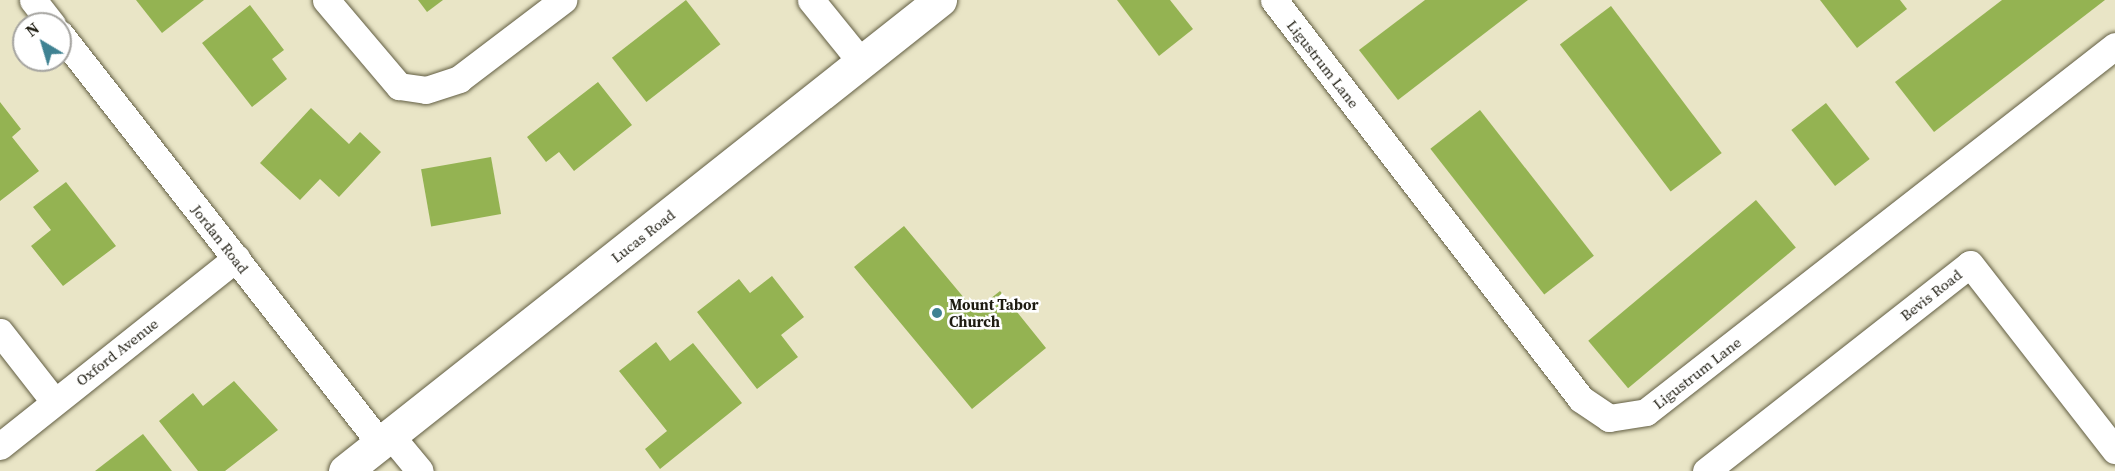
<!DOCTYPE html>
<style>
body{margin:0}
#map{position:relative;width:2115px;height:471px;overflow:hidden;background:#e9e5c6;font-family:"Source Serif 4",serif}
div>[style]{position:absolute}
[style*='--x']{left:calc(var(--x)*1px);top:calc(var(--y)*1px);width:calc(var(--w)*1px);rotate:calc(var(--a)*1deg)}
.building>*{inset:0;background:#94b352;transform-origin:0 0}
.roads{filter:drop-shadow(0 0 2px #625e43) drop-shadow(0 0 2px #625e43)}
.minor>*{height:27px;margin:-13.5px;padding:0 13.5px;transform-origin:13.5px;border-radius:13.5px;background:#fff}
.tertiary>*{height:33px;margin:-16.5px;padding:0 16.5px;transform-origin:16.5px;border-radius:16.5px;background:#fff}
.dots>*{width:16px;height:16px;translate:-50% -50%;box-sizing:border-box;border:3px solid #fff;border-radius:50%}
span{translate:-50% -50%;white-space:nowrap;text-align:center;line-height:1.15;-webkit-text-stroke:5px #fff;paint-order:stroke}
.street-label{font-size:15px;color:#1e1c11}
.poi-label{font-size:15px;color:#1e1c11;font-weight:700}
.left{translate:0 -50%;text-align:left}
.north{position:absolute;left:12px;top:12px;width:60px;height:60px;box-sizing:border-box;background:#fff;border:2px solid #a5a4a0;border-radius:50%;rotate:322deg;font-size:16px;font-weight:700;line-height:24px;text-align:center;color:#1e1c11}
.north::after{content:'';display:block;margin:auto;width:21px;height:27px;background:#3f8292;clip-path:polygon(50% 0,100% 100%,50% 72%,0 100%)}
</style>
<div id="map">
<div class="building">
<i style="clip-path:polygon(136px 0,204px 0,162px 33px)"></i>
<i style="clip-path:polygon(418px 0,443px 0,427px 12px)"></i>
<i style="left:686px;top:0;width:56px;height:94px;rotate:52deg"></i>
<i style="clip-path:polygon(1117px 0,1170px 0,1193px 29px,1159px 56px)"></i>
<i style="clip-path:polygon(1425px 0,1528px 0,1398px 100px,1359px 50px)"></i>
<i style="clip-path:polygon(1820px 0,1900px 0,1907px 9px,1857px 48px)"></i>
<i style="clip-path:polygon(2002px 0,2105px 0,1934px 132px,1895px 82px)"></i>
<i style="clip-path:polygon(250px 5px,284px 50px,272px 59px,287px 79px,252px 107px,202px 43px)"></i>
<i style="left:1611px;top:6px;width:184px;height:64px;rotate:53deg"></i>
<i style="clip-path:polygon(598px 82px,632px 125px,574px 171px,559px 152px,546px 162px,527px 137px)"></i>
<i style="clip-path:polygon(0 102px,21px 129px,12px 137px,39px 171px,0 201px)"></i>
<i style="left:1826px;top:103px;width:71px;height:44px;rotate:52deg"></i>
<i style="clip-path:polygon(311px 108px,349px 144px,360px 132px,381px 152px,339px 197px,320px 179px,300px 200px,260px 163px)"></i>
<i style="left:1480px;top:110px;width:185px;height:63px;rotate:52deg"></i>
<i style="left:491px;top:157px;width:58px;height:71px;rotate:80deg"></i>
<i style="clip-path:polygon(66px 182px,116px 246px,63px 286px,31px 246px,51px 230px,33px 207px)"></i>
<i style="left:1756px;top:200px;width:62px;height:219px;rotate:50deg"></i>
<i style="clip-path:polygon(904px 226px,975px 311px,1000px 291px,1046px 348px,972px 409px,854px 267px)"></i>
<i style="clip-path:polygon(772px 276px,804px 317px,781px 335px,798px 357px,757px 389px,697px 312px,739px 279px,750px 293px)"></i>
<i style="clip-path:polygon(656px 342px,670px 361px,693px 343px,742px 403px,660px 469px,645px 449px,667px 431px,619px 371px)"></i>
<i style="clip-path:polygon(234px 381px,278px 430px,225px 471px,198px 471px,159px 421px,193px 393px,203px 406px)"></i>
<i style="clip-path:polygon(143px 434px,172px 471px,95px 471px)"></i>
</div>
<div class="roads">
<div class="minor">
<i style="--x:33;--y:0;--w:31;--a:52"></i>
<i style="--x:326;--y:0;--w:113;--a:49.7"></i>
<i style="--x:399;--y:86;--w:27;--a:8"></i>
<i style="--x:426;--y:90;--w:35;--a:-18"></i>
<i style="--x:459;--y:79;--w:131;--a:-37.2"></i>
<i style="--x:811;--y:0;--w:81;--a:51"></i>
<i style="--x:1274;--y:0;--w:503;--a:52.42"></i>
<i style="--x:1581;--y:399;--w:34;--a:34"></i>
<i style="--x:1609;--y:418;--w:37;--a:-9"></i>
<i style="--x:1646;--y:412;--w:595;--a:-37.97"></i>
<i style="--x:60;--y:34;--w:519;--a:51.96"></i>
<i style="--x:0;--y:332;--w:88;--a:52"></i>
<i style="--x:391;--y:436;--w:45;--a:50.4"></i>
<i style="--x:0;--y:446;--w:302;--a:-38.5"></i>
<i style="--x:1706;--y:471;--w:335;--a:-38.1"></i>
<i style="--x:1970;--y:264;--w:236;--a:52.1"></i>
</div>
<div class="tertiary">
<i style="--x:345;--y:471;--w:759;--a:-38.37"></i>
</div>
</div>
<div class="dots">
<i style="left:937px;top:313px;background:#3f8292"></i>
</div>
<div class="street-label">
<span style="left:1323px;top:64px;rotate:52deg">Ligustrum Lane</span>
<span style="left:643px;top:236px;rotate:-38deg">Lucas Road</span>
<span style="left:220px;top:239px;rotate:52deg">Jordan Road</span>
<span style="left:1931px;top:295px;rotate:-38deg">Bevis Road</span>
<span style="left:117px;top:352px;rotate:-38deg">Oxford Avenue</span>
<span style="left:1697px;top:373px;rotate:-38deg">Ligustrum Lane</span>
</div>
<div class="poi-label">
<span class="left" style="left:949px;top:313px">Mount Tabor<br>Church</span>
</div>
<div class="north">N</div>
</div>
